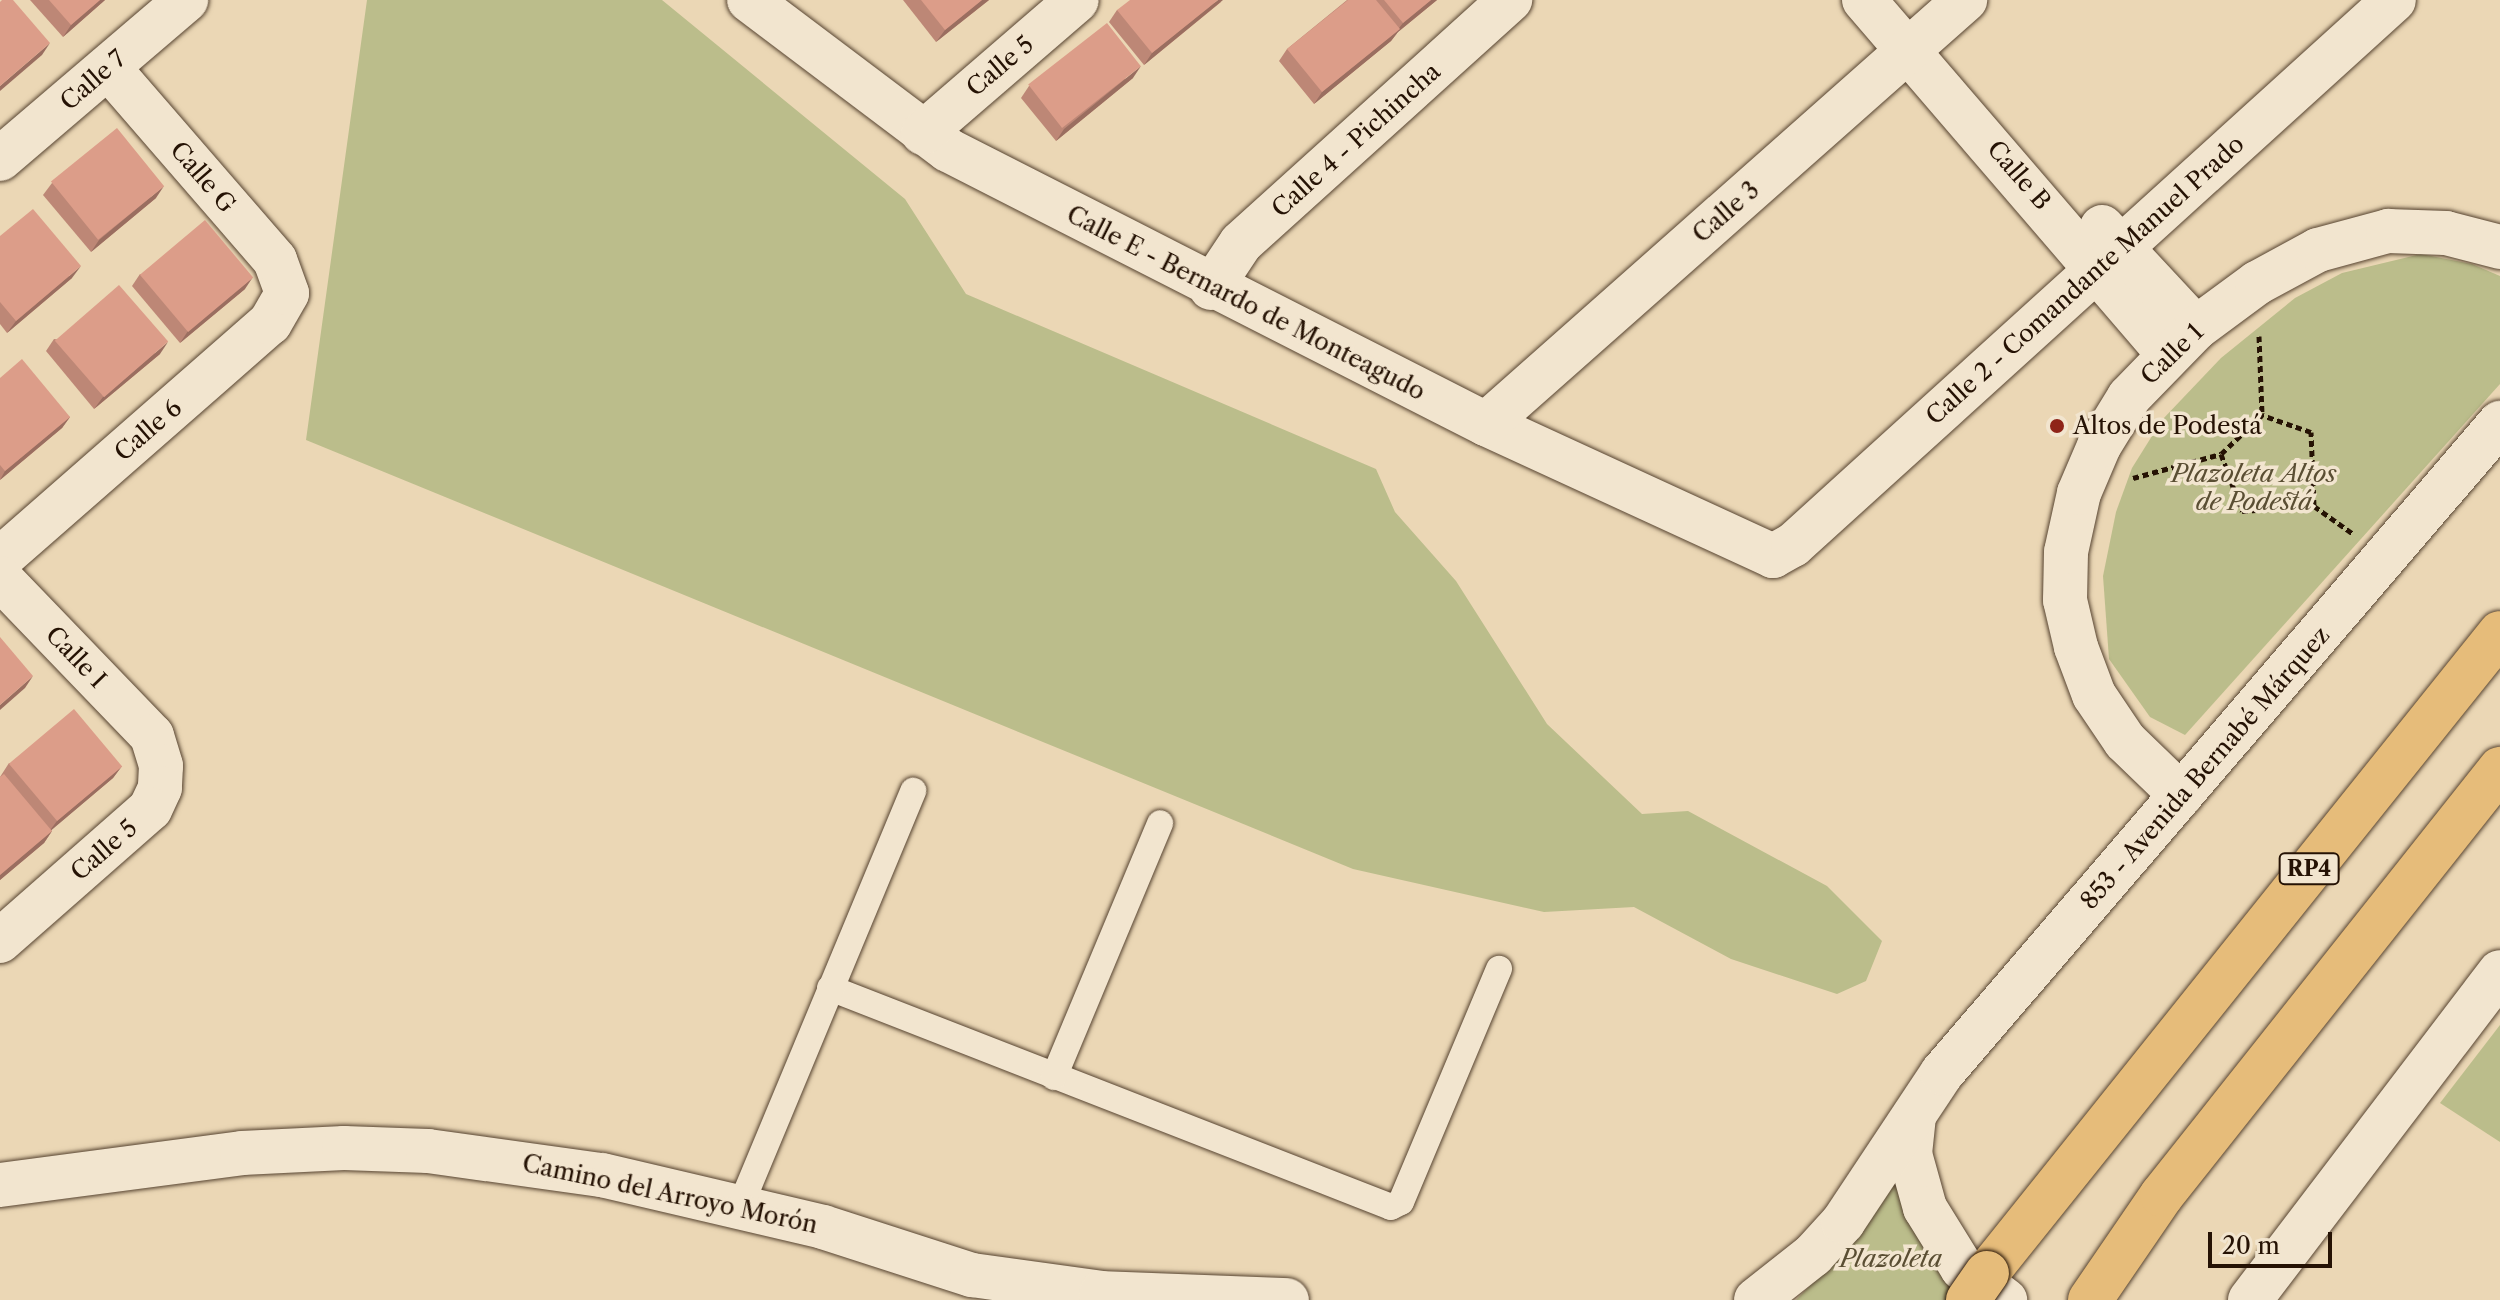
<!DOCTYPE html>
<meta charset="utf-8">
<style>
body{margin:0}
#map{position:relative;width:2500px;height:1300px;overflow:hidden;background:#ebd7b5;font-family:"Libre Caslon Text",serif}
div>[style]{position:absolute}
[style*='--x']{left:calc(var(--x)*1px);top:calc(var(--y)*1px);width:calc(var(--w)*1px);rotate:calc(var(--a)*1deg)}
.green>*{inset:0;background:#bbbd8b}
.path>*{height:5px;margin-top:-2.5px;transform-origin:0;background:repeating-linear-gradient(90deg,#251204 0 6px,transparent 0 10px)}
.roads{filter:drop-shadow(0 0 2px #564330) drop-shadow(0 0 2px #564330)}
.service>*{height:26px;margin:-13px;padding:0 13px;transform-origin:13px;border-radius:13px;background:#f2e5cf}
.minor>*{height:44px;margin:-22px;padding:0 22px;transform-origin:22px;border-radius:22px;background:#f2e5cf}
.tertiary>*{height:44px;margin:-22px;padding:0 22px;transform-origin:22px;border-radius:22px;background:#f2e5cf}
.primary>*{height:44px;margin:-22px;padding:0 22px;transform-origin:22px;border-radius:22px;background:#e6bc7a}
.bridges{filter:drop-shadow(0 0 2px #251204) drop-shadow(0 0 2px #251204)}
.primary-bridge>*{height:44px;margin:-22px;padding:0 22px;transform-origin:22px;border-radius:22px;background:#e6bc7a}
.wall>*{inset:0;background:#bd8776}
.shaded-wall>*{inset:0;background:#9a6e60}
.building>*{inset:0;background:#dc9d89;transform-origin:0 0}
.dots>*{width:22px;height:22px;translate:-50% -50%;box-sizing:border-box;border:4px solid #f2e5cf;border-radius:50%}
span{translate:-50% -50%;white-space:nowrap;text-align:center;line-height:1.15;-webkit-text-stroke:7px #f2e5cf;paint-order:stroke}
.shield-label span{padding:2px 6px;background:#f2e5cf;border:2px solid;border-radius:6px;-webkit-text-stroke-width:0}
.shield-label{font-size:22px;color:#251204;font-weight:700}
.street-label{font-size:24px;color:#251204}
.poi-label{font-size:24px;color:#251204}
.left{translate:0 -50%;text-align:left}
.park-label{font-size:24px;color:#5a4e33;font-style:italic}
.scale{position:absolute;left:2208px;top:1232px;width:124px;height:36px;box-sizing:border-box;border:4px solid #251204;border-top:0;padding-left:10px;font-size:24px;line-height:28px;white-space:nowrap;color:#251204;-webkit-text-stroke:6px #f2e5cf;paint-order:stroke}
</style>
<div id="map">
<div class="green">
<i style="clip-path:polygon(367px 0,662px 0,905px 199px,966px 294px,1376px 469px,1395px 512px,1456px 581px,1547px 724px,1642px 814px,1688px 811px,1827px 886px,1882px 941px,1866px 981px,1837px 994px,1731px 959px,1634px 907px,1544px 912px,1353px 869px,306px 440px)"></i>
<i style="clip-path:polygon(2421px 254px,2472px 264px,2500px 276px,2500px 384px,2185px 735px,2150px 717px,2109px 659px,2103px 576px,2116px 512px,2132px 468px,2162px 420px,2221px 358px,2295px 298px,2342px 273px)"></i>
<i style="clip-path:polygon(2500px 1025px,2500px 1142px,2440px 1103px)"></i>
<i style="clip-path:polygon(1896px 1165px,1973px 1300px,1796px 1300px,1840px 1255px)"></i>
</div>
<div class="path">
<i style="--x:2259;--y:336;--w:79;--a:87.8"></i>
<i style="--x:2262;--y:415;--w:57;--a:136.4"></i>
<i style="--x:2221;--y:454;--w:61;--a:69.8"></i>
<i style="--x:2242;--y:511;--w:72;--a:-4"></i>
<i style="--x:2314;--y:506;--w:74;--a:-92.3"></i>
<i style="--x:2311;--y:432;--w:52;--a:-160.9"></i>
<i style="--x:2133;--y:478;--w:91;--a:-15.3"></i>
<i style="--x:2314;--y:506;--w:47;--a:35.4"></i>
</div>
<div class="roads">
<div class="service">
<i style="--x:830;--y:988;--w:602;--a:21.32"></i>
<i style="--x:1391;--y:1207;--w:11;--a:-27"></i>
<i style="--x:1401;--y:1202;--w:253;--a:-67.2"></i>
<i style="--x:1054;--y:1077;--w:275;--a:-67.3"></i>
<i style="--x:740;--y:1207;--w:451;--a:-67.4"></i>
</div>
<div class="minor">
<i style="--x:749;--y:0;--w:249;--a:37"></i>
<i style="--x:948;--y:150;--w:604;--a:26.99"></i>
<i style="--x:1486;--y:424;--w:316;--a:24.7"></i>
<i style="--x:1773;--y:556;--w:23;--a:-29"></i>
<i style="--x:1793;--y:545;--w:811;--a:-42.2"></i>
<i style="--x:1864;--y:0;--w:467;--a:49.3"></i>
<i style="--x:923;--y:133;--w:203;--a:-40.8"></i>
<i style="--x:0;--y:159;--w:245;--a:-40.5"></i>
<i style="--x:2102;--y:227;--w:138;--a:47.1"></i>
<i style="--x:1211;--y:288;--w:54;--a:-56.3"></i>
<i style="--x:1241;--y:243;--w:363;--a:-42.1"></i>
<i style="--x:1486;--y:424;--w:640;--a:-41.51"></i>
<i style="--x:0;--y:559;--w:359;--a:-41.2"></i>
<i style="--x:270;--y:323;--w:34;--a:-60"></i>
<i style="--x:287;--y:293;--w:35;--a:-110"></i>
<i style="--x:275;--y:260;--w:255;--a:-130.9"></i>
<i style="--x:0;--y:578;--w:219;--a:46.1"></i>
<i style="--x:152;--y:736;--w:31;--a:73"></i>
<i style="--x:161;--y:766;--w:22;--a:93"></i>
<i style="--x:160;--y:788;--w:23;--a:115"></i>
<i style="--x:150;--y:809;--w:200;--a:138.7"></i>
<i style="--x:2181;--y:795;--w:78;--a:-136"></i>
<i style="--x:2125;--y:741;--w:55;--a:-124"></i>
<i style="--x:2094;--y:695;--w:51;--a:-110.6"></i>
<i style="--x:2076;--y:647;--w:48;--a:-103.2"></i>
<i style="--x:2065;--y:600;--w:48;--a:-88.8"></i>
<i style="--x:2066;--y:552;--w:60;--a:-77.6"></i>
<i style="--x:2079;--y:493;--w:51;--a:-66.9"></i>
<i style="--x:2099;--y:446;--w:57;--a:-58.5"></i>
<i style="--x:2129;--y:397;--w:96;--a:-45.8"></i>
<i style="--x:2196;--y:328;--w:76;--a:-36.4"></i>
<i style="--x:2257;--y:283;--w:69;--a:-28.4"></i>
<i style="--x:2318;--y:250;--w:73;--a:-15.2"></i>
<i style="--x:2388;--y:231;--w:58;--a:2"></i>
<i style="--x:2446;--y:233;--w:56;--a:14.5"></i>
</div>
<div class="tertiary">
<i style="--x:1914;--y:1116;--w:38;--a:96"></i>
<i style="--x:1910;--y:1154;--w:56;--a:74.5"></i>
<i style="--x:1925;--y:1208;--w:70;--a:58.3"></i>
<i style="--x:1962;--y:1268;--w:54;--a:36.7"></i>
<i style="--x:0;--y:1185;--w:244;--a:-7.5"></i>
<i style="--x:242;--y:1153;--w:102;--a:-2.8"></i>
<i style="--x:344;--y:1148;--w:84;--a:2"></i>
<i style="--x:428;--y:1151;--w:176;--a:7.9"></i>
<i style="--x:602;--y:1175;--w:227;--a:13.2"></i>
<i style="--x:823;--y:1227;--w:157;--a:17.9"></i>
<i style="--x:972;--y:1275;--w:130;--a:7.9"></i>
<i style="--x:1101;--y:1293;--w:186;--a:2.2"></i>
<i style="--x:1756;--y:1300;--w:73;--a:-38.3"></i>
<i style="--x:1813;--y:1255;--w:45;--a:-47.7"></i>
<i style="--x:1843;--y:1222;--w:179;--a:-56.4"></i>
<i style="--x:1942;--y:1073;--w:857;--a:-49.36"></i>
<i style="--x:2250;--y:1300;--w:412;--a:-52.7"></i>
</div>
<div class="primary">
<i style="--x:1987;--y:1273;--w:820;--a:-51.29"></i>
<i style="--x:2090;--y:1300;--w:127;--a:-55.6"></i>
<i style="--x:2162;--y:1195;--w:544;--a:-51.57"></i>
</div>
</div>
<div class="bridges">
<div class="primary-bridge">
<i style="--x:1968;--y:1300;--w:33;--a:-55"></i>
</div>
</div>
<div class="wall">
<i style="clip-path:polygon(30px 0,105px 0,63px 37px)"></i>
<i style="clip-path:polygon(903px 0,989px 0,936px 42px)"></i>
<i style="clip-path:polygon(1347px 0,1437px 0,1398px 32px,1391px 41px,1314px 104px,1279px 61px,1287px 49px)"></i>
<i style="clip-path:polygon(1221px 2px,1144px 65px,1109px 22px,1117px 10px)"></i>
<i style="clip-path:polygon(1133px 78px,1056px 141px,1021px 98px,1029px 86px)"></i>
<i style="clip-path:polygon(52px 183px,156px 198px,91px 252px,43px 195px)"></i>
<i style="clip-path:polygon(0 236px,72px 278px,7px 333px,0 324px)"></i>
<i style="clip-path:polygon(140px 274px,245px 289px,180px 343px,132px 286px)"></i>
<i style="clip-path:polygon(54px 339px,160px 354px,94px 409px,46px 351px)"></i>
<i style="clip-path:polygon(0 378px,70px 417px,62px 428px,0 480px)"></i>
<i style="clip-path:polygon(9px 763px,122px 766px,113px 778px,51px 830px,52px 831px,44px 843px,0 880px,0 777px)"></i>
</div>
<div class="shaded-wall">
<i style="clip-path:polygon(100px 0,105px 0,63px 37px,71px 25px)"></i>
<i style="clip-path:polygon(982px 0,989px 0,936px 42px,945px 30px)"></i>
<i style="clip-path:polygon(1218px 0,1223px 0,1144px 65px,1152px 53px)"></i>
<i style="clip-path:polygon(1431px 0,1437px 0,1398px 32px,1391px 41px,1314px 104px,1322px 92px,1396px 32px,1403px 23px)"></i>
<i style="clip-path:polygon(50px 43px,42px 55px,0 91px,0 86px)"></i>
<i style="clip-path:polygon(1141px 66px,1133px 78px,1056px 141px,1064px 129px)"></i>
<i style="clip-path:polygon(164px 186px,156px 198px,91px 252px,99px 240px)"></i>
<i style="clip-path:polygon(81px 266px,72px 278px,7px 333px,16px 321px)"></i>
<i style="clip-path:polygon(253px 277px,245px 289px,180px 343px,188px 331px)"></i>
<i style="clip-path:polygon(168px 342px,160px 354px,94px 409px,103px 397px)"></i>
<i style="clip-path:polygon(70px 417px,62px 428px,0 480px,5px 471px)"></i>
<i style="clip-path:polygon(33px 676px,25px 688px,0 710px,0 705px)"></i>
<i style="clip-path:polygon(122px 766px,113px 778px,48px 833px,57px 821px)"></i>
<i style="clip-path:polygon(52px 831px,44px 843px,0 880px,0 875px)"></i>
</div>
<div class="building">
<i style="clip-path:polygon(2px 0,13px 0,50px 43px,0 86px,0 2px)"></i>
<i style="clip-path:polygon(49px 0,100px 0,71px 25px)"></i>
<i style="clip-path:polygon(921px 0,982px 0,945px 30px)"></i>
<i style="clip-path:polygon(1130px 0,1218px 0,1152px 53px,1117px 10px)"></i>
<i style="clip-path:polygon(1348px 0,1376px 0,1400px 29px,1322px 92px,1287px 49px)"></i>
<i style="clip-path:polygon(1384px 0,1431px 0,1403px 23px)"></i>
<i style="left:1107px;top:23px;width:55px;height:100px;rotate:52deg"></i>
<i style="left:117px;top:128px;width:75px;height:85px;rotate:51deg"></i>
<i style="clip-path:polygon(33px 209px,81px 266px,16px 321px,0 302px,0 236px)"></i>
<i style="left:205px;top:220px;width:75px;height:85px;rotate:50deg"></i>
<i style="left:119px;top:285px;width:75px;height:85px;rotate:49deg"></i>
<i style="clip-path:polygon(22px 359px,70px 417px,5px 471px,0 465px,0 378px)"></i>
<i style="clip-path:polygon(0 637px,33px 676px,0 705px)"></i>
<i style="left:74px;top:709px;width:75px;height:85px;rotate:50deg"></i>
<i style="clip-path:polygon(4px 774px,52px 831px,0 875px,0 777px)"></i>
</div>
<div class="dots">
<i style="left:2057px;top:426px;background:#8f2418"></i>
</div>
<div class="shield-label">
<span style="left:2309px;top:869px">RP4</span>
</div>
<div class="street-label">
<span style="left:1000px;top:66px;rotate:-40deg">Calle 5</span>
<span style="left:93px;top:80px;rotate:-41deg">Calle 7</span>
<span style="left:1356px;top:140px;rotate:-42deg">Calle 4 - Pichincha</span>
<span style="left:2019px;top:175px;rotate:49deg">Calle B</span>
<span style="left:203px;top:177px;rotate:49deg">Calle G</span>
<span style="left:1726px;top:212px;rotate:-41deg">Calle 3</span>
<span style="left:2085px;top:280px;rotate:-42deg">Calle 2 - Comandante Manuel Prado</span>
<span style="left:1246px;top:303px;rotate:27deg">Calle E - Bernardo de Monteagudo</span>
<span style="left:2172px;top:354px;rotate:-44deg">Calle 1</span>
<span style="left:148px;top:430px;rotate:-41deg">Calle 6</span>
<span style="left:76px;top:657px;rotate:46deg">Calle I</span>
<span style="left:2205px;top:768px;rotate:-49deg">853 - Avenida Bernabé Márquez</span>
<span style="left:104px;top:850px;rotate:-41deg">Calle 5</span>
<span style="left:670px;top:1194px;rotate:12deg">Camino del Arroyo Morón</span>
</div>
<div class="poi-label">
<span class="left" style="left:2073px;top:426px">Altos de Podestá</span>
</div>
<div class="park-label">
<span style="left:2254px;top:488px">Plazoleta Altos<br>de Podestá</span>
<span style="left:1891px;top:1259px">Plazoleta</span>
</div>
<div class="scale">20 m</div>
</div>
